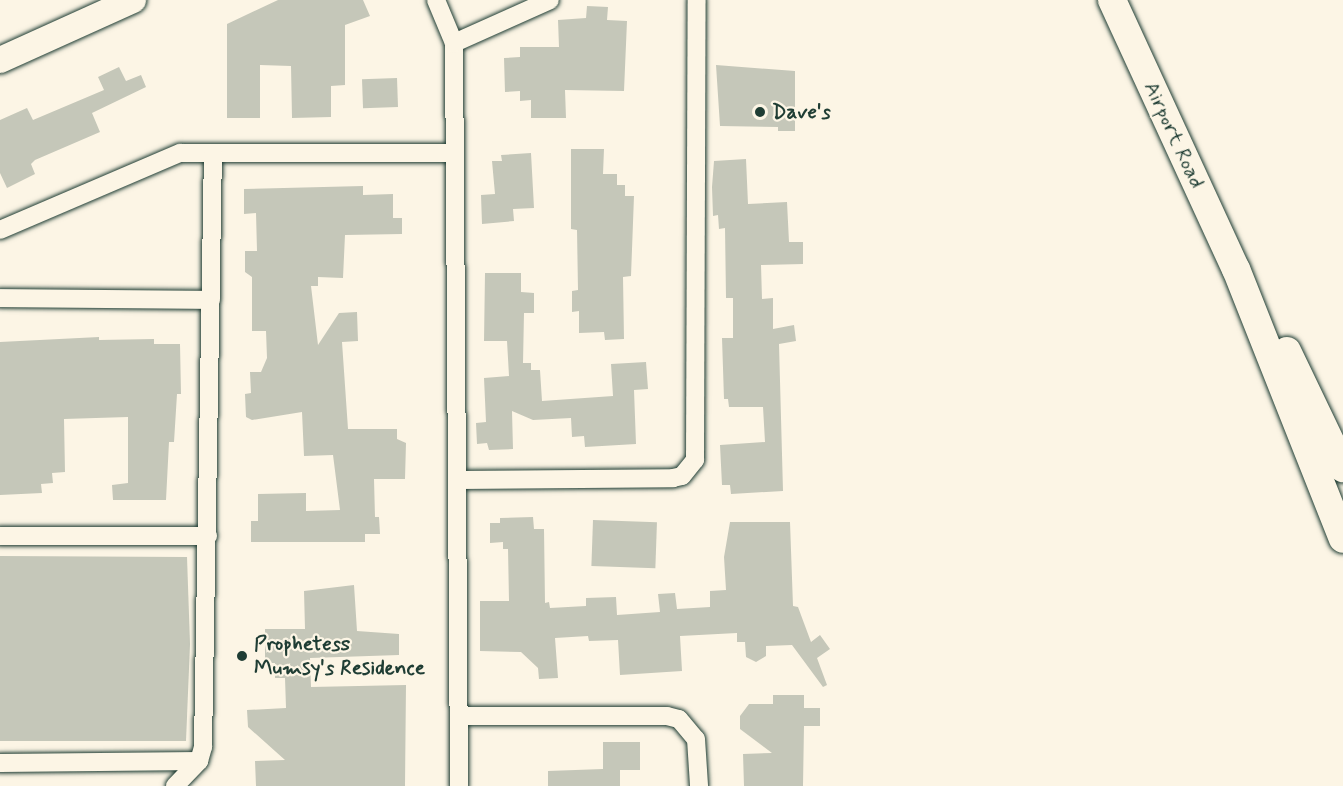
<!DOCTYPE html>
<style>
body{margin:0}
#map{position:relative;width:1343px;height:786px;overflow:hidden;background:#fcf5e5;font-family:Mynerve,sans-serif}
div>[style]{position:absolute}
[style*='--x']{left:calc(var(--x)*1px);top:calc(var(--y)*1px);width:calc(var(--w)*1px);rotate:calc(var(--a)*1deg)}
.building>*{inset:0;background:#c5c7b9;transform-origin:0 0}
.roads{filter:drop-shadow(0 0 2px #1f3d34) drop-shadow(0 0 2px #1f3d34)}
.street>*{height:18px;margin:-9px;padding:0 9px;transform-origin:9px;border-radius:9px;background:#fcf5e5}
.secondary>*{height:26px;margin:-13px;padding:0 13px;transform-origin:13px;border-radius:13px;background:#fcf5e5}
.primary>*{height:28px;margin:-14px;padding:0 14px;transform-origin:14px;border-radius:14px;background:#fcf5e5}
.dots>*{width:16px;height:16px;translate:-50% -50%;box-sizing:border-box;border:3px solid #fcf5e5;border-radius:50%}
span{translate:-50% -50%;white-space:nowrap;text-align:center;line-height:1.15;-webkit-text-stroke:4.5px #fcf5e5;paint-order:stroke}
.poi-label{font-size:21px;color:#1f3d34;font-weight:700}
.left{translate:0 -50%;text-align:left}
.street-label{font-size:21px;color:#1f3d34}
</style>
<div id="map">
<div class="building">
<i style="clip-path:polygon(278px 0,363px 0,370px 16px,345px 25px,345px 85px,331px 86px,331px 117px,292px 118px,291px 66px,260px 65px,260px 118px,227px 118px,227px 24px)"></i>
<i style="clip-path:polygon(587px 6px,608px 7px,607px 20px,627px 21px,624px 91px,565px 90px,566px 118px,531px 118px,531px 100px,520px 101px,520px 91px,505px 92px,504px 58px,520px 57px,520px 47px,559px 47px,558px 20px,586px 18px)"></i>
<i style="clip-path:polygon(716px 65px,795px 71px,795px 131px,778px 131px,778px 127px,720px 126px)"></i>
<i style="clip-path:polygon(119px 67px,126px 81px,141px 75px,146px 87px,92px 113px,100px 132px,35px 160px,31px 164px,35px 174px,7px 188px,0 173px,0 120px,27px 108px,33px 120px,104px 90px,98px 77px)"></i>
<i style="left:397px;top:78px;width:29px;height:35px;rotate:88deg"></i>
<i style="clip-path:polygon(571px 149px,604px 149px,603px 174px,617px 174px,617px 185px,625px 185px,625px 196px,634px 196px,631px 276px,623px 277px,624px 339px,605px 340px,604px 332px,579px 333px,579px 311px,572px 312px,572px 291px,578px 290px,577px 230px,571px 229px)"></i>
<i style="clip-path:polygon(531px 153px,534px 208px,513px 209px,514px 221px,482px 224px,481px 195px,495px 194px,492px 161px,502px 161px,501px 155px)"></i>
<i style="clip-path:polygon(746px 159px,748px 204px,787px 202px,789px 242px,803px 242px,803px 264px,761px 265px,762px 299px,773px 298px,773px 329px,794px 325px,796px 341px,779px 344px,783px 491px,731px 494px,730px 485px,722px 485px,720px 445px,765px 442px,763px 407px,729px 407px,728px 399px,724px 399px,722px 338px,733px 338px,733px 298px,726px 298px,725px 228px,719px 229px,718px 215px,713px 216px,712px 187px,714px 161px)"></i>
<i style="clip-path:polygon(363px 186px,363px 195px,393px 194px,393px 218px,402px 218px,402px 234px,345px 235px,343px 278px,318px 277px,318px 286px,311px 286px,318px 345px,339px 313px,357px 312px,358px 341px,342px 342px,348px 429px,397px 429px,397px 439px,406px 443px,405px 479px,374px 479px,375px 517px,379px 517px,380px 534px,365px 534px,365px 542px,251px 542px,251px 521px,258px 521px,258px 494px,306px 493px,306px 511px,340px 510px,333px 455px,304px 456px,302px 412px,252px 420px,246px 417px,245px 394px,251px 393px,250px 372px,261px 372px,267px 358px,266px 331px,252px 331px,252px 277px,245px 272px,245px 251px,257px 251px,256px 213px,244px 214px,244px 189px)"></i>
<i style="clip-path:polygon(485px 273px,521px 273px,521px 292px,534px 293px,534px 313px,524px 313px,523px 363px,531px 363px,531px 370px,540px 370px,542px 401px,613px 396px,611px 364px,646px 362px,648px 389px,634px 390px,636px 444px,585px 447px,584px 436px,572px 437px,571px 418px,533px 420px,512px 411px,513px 449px,489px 450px,487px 443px,477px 444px,476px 423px,486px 422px,484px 378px,509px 376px,507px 341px,484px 341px)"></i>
<i style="clip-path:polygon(99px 337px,99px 340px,154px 339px,154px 344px,180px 344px,181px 394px,177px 394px,174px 442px,169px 442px,166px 500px,113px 500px,112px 485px,128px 483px,128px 417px,64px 419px,65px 472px,52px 473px,53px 483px,41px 484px,42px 493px,0 495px,0 342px)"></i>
<i style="clip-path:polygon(533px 517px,534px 529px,544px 529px,545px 603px,549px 602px,550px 608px,586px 606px,586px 598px,616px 597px,617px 615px,660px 612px,658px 594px,675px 593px,677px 609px,710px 607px,710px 591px,726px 590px,724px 557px,730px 522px,790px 522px,793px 606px,798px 607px,811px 642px,820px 635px,830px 649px,817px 658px,827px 685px,823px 687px,792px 645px,766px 646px,766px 656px,756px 662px,746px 657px,745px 642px,737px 642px,737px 633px,680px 636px,682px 671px,620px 675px,618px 640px,589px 641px,588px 636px,555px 638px,558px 678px,539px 679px,538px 668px,521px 652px,480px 651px,480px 601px,509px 601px,508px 549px,503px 549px,503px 542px,490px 543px,490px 523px,500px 523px,500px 518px)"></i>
<i style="left:593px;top:520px;width:64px;height:46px;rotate:2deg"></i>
<i style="clip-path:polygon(0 556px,187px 557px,190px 644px,186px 741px,0 741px)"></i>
<i style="clip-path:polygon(354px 585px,357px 631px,399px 634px,399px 655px,310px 658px,311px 687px,406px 685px,405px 786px,256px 786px,255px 761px,285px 760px,248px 727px,247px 710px,286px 708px,285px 678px,275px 678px,275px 663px,265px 663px,265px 629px,305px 629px,304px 591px)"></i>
<i style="clip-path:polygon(773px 695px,804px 695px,804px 708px,820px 708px,820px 726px,804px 726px,803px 786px,744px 786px,743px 754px,772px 753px,740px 729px,740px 716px,749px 704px,773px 704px)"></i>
<i style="clip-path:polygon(603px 742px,640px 742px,640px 770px,620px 770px,620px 786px,548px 786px,548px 771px,603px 769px)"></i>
</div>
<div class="roads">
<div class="street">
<i style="--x:436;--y:0;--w:47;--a:67.3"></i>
<i style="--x:454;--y:43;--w:743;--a:89.61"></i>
<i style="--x:454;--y:43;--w:105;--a:-24.1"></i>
<i style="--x:0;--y:230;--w:196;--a:-23.2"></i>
<i style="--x:180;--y:153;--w:274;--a:0"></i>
<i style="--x:0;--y:298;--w:211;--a:0.5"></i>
<i style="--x:459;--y:480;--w:214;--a:-0.5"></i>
<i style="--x:673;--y:478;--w:9;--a:-13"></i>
<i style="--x:682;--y:476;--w:21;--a:-51"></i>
<i style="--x:695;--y:460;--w:460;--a:-89.8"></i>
<i style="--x:0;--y:536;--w:208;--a:0"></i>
<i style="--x:459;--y:716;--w:208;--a:0"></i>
<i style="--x:667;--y:716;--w:12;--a:14"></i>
<i style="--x:679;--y:719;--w:26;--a:50"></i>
<i style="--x:696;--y:739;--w:47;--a:86.3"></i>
<i style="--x:0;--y:763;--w:199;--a:-0.6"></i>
<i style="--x:175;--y:786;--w:35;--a:-46"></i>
<i style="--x:199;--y:761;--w:15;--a:-74"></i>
<i style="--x:203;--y:747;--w:594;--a:-89.04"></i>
</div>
<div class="secondary">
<i style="--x:0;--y:60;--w:146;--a:-24.3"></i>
</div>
<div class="primary">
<i style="--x:1112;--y:0;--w:296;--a:65.3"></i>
<i style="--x:1236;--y:269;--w:290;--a:68.4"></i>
<i style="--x:1287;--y:351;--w:130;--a:64.4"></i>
</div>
</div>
<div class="dots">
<i style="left:760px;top:112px;background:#1f3d34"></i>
<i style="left:242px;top:656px;background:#1f3d34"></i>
</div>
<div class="poi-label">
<span class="left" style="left:772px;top:112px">Dave's</span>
<span class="left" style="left:254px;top:656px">Prophetess<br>Mumsy's Residence</span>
</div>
<div class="street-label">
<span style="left:1174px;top:135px;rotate:65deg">Airport Road</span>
</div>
</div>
